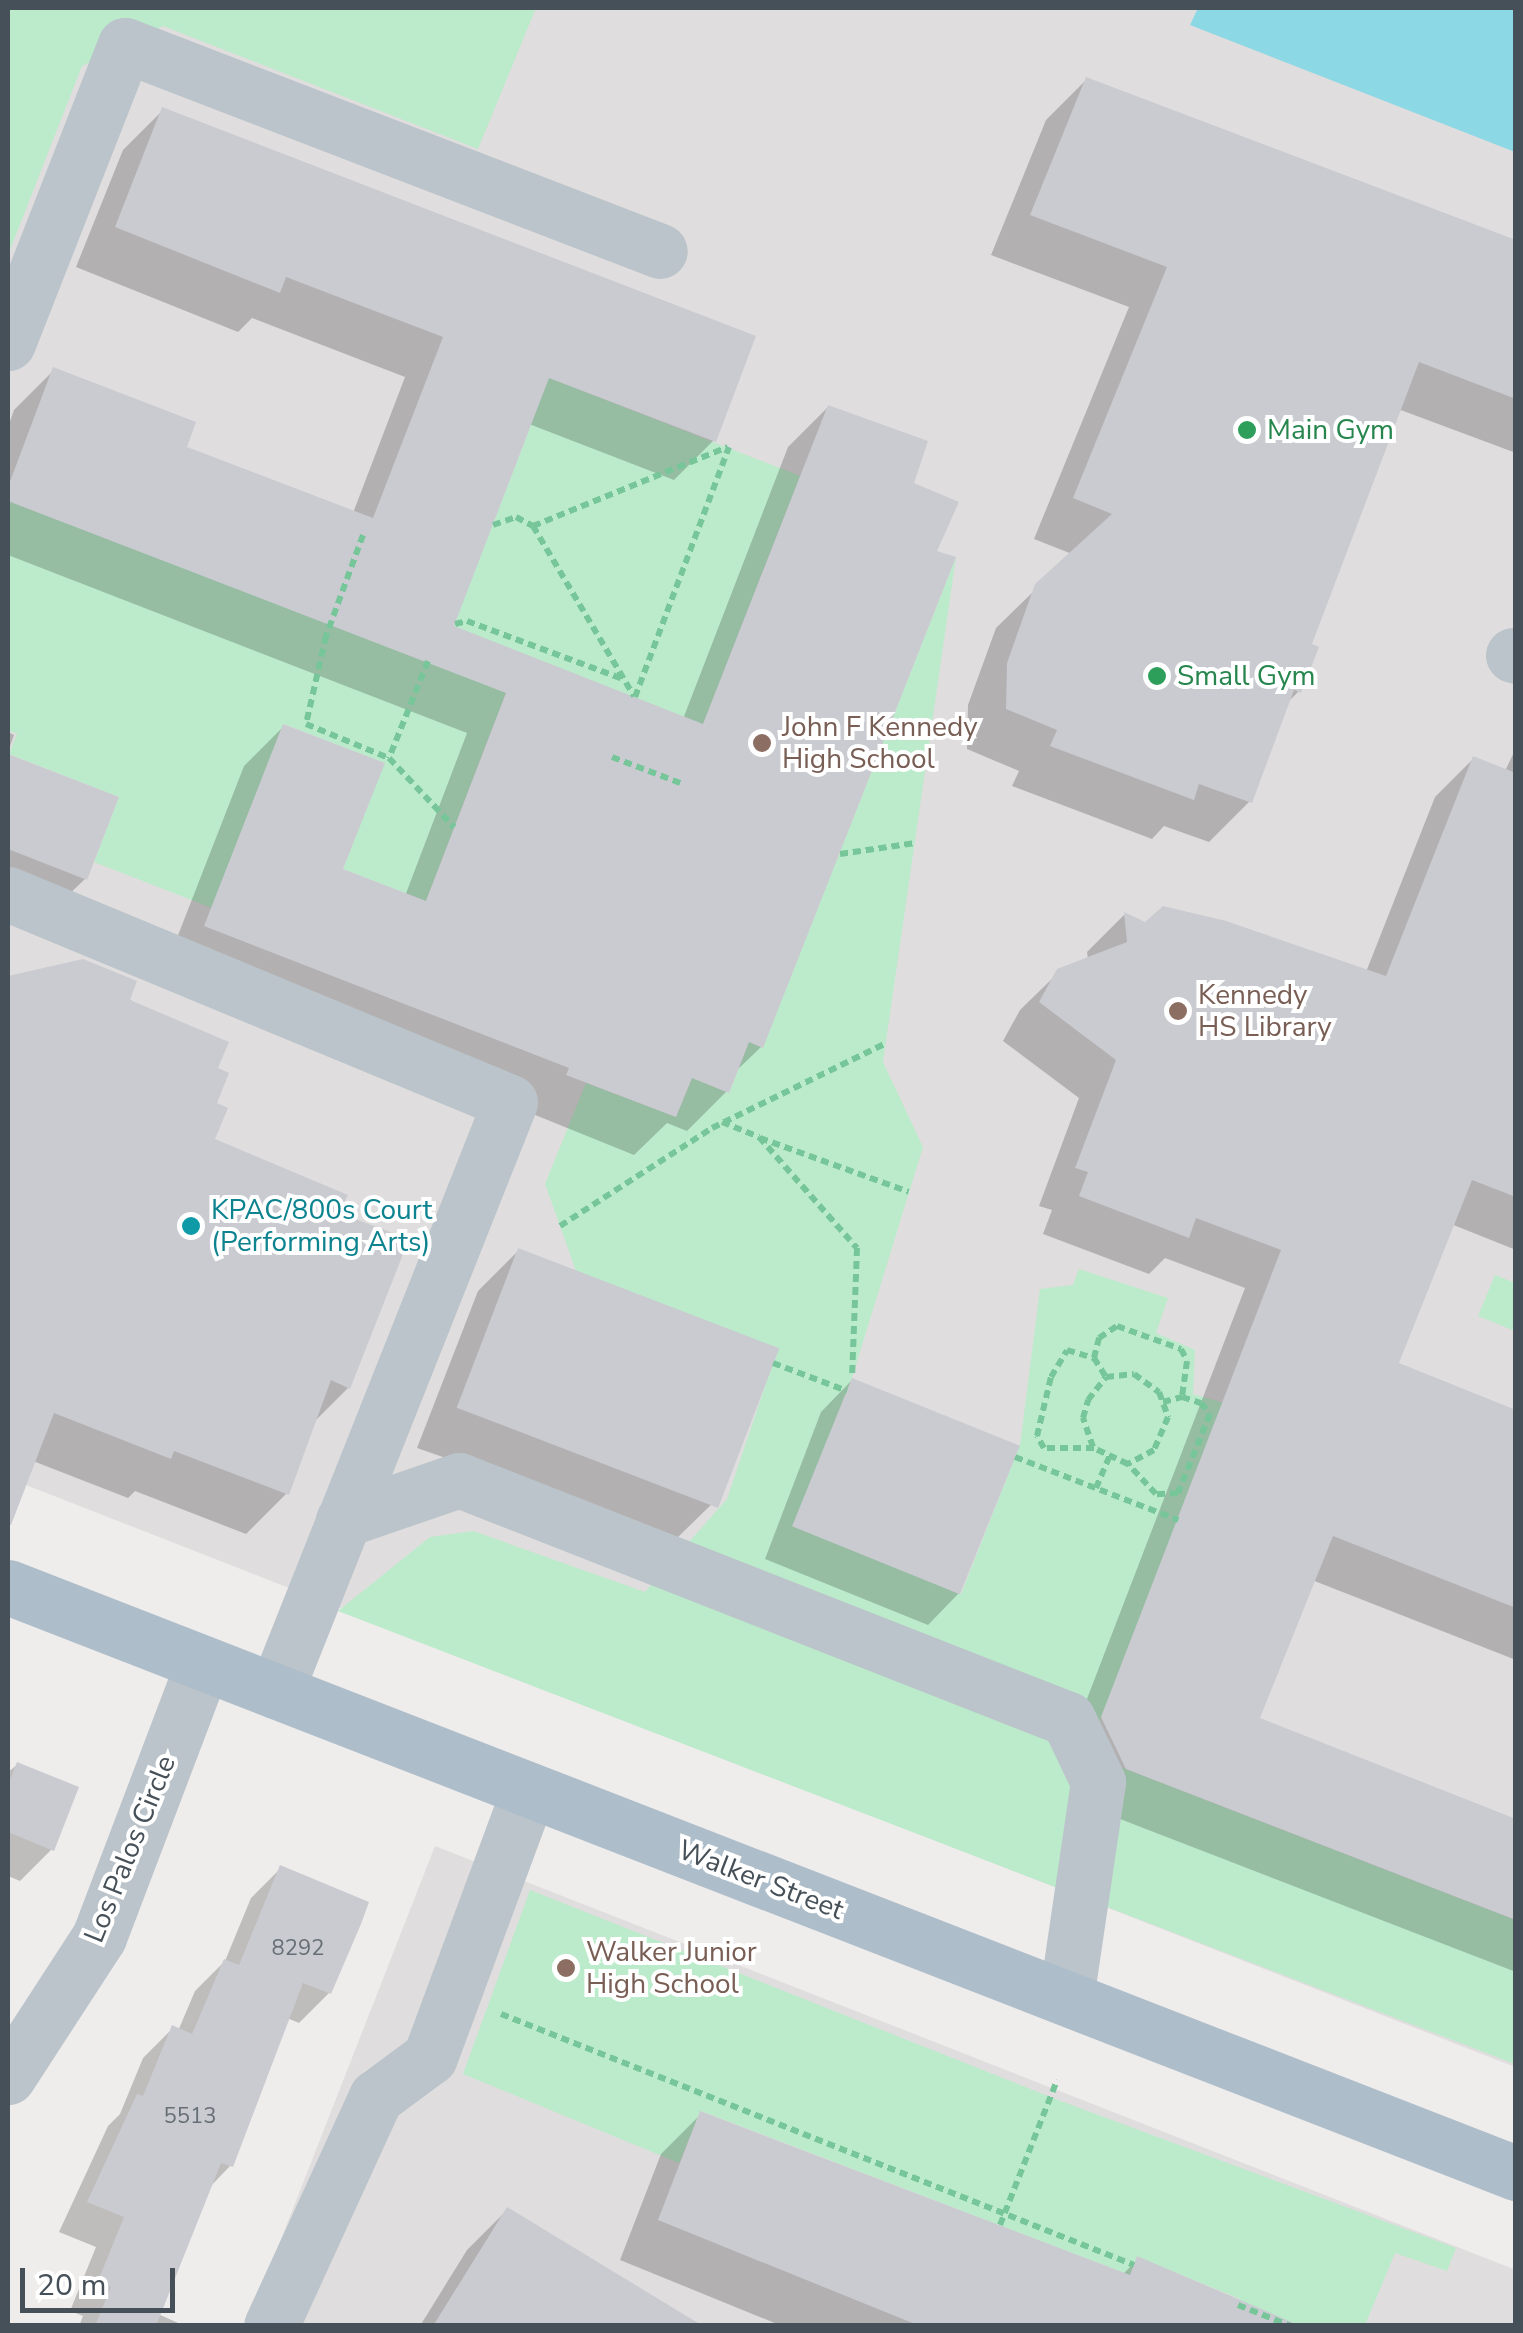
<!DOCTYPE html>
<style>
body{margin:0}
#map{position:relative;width:1523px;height:2333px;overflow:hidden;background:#efecec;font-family:"Nunito Sans",sans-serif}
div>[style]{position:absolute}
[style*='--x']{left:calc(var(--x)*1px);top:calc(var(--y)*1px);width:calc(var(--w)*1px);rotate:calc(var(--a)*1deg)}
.education>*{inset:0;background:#dfdddd}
.green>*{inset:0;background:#bcebcb}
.water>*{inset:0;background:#8cd8e5}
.shadow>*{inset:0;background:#0003}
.building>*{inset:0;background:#cacbd1;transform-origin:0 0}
.path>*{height:6px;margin-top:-3px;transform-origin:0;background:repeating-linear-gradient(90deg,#76c699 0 8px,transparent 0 13px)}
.minor>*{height:55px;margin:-27.5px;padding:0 27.5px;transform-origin:27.5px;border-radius:27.5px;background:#bbc4ca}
.major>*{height:55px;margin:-27.5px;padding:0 27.5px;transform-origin:27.5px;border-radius:27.5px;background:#adbdc9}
.dots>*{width:28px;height:28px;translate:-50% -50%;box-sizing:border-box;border:5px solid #fff;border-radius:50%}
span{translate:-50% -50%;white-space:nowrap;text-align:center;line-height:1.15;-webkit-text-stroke:8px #fff;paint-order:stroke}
.number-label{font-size:22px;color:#676f76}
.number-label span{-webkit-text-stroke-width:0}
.leisure-label{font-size:28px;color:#27864d}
.left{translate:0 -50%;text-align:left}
.education-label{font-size:28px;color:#785e54}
.culture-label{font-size:28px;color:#0d838f}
.street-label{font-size:28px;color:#465058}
.frame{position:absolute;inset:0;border:10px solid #465058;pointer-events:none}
.scale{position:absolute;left:20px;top:2268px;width:155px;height:45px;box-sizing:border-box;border:5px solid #465058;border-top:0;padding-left:12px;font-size:30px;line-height:35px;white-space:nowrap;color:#465058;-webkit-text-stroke:8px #fff;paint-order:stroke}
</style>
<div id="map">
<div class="education">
<i style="clip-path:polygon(8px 8px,1515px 8px,1515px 2067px,8px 1478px)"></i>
<i style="clip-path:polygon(435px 1846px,1516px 2270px,1515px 2326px,247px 2326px)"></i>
</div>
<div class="green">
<i style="clip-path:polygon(8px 8px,536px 8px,478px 149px,163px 26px,82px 66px,8px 255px)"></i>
<i style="clip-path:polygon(514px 364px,800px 476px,680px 783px,521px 653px,426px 901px,343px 869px,384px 763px,284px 724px,212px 908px,94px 862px,119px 797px,9px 754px,17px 734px,8px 730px,8px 501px,438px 665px,528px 433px)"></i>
<i style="clip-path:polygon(956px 557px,883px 1062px,923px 1147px,852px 1378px,795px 1527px,961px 1594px,1020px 1445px,1040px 1289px,1073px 1285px,1079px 1269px,1168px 1298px,1156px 1333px,1195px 1350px,1193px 1394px,1224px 1403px,1087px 1754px,1515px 1920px,1515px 2064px,338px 1611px,430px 1537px,473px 1531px,645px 1592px,727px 1499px,773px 1363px,576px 1271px,545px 1184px,586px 1083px,676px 1117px,692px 1078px,729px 1093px,749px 1042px,763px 1047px)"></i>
<i style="clip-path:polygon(1495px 1275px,1515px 1283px,1515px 1331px,1478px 1316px)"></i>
<i style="clip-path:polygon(530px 1890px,1058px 2100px,1456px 2248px,1447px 2271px,1395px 2253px,1365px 2325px,1230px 2325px,1240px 2299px,1138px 2257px,1130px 2275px,701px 2111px,679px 2163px,463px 2074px)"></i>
</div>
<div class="water">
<i style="clip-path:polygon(1198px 8px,1515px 8px,1515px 152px,1190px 25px)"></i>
</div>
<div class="shadow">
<i style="clip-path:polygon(1086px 80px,1516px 243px,1516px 453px,1398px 409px,1308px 645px,1299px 691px,1286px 704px,1249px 802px,1209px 842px,1164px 826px,1152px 839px,1012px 786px,1019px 771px,967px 749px,968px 705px,996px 628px,1072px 554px,1034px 539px,1129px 307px,991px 255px,1046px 120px)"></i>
<i style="clip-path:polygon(163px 110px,714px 440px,674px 480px,529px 424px,450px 628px,683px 719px,788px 447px,828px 407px,911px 485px,934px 553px,761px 1047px,734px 1073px,727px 1091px,687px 1131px,667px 1123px,634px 1155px,166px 966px,244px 766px,284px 726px,340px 871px,405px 896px,467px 733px,8px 555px,8px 427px,14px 410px,54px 370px,184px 449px,353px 513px,405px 377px,252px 318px,238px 332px,76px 267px,123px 150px)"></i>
<i style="clip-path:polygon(8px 732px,14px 735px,8px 752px)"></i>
<i style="clip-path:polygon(1516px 748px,1516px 1250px,1451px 1224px,1395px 1365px,1516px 1412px,1516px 1660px,1312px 1580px,1256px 1720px,1516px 1822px,1516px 1972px,1089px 1807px,1065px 1756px,1245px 1288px,1165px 1258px,1149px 1274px,1043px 1234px,1052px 1210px,1039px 1206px,1079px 1098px,1003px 1041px,1020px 1010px,1059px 972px,1088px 960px,1087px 952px,1124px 915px,1145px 925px,1366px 972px,1435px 797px,1473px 759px,1505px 771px)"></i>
<i style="clip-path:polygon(8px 756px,116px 799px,85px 879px,63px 900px,8px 878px)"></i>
<i style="clip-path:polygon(83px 961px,215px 1069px,212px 1141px,336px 1214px,348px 1388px,313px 1423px,286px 1494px,246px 1534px,135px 1491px,128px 1498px,33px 1461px,26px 1481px,8px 1499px,8px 979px)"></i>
<i style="clip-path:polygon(518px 1251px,718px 1498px,677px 1538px,417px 1448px,478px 1291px)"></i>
<i style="clip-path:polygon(852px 1380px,959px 1593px,928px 1625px,765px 1559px,821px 1412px)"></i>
<i style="clip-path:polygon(17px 1765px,52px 1849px,20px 1881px,8px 1876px,8px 1772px)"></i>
<i style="clip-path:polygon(281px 1868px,329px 1993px,299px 2023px,287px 2018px,230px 2166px,209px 2188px,158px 2314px,185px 2326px,79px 2326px,83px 2316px,70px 2311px,96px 2247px,59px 2232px,108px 2126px,120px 2114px,143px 2058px,173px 2028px,178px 2031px,195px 1991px,225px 1961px,251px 1898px)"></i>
<i style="clip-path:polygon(701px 2114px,1122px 2275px,1138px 2259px,1228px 2326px,782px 2326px,620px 2260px,661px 2154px)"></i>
<i style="clip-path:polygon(507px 2210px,698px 2326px,420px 2326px,467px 2250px)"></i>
</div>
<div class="building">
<i style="clip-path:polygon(1086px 77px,1516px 240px,1516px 399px,1419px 362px,1312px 644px,1319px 647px,1301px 693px,1294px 690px,1252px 803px,1199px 784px,1194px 800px,1050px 746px,1057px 730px,1006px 709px,1007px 663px,1035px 584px,1112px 514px,1073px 498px,1167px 267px,1030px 215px)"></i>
<i style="clip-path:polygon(162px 107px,756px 336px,716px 442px,549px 378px,454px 626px,703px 724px,828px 405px,928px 441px,914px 483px,959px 502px,937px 551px,956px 557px,763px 1048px,749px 1042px,729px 1093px,692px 1078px,676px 1117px,566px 1075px,569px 1068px,204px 926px,283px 724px,385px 763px,343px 869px,426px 901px,506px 693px,8px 501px,8px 487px,53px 367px,196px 422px,187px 447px,373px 518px,443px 337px,286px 277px,280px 293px,115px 227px)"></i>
<i style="clip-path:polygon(8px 754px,119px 797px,87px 880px,8px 849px)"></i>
<i style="clip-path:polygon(1473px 756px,1516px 773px,1516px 1197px,1472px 1180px,1399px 1363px,1516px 1410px,1516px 1608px,1333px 1536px,1260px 1718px,1516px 1819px,1516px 1920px,1126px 1769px,1101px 1717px,1281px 1250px,1196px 1218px,1189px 1238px,1079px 1196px,1088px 1172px,1075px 1168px,1116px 1060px,1039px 1002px,1057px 969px,1127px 942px,1124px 912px,1145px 922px,1163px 906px,1226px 921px,1386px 976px)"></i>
<i style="clip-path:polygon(83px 959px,137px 981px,130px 1000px,229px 1042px,218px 1068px,229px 1073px,217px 1103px,228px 1108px,215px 1139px,348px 1195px,339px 1213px,409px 1239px,350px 1389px,331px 1380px,289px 1495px,174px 1451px,171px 1459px,54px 1413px,11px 1525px,8px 1524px,8px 976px)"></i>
<i style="left:518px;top:1248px;width:280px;height:171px;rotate:21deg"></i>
<i style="left:852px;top:1378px;width:181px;height:160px;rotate:22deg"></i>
<i style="clip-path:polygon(17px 1762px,79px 1787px,54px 1851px,8px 1832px,8px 1785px)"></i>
<i style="clip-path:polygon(280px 1865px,369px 1902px,361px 1924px,331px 1994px,303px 1983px,233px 2167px,221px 2163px,156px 2326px,95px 2326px,111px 2287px,98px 2281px,124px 2217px,87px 2202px,137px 2094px,143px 2096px,172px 2025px,192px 2034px,224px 1959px,239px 1965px)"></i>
<i style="clip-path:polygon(700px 2111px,1130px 2275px,1137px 2256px,1301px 2326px,920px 2326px,658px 2220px)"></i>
<i style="clip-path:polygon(507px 2207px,703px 2326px,433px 2326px)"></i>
</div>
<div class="path">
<i style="--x:493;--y:525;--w:24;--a:-19"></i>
<i style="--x:516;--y:517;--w:19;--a:28"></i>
<i style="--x:533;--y:526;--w:198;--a:59.3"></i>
<i style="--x:533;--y:526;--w:210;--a:-22.1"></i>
<i style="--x:363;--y:535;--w:108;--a:110.1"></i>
<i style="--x:326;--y:636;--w:90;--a:102.8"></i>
<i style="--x:306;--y:724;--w:90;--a:22.3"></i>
<i style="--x:455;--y:624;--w:12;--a:-14"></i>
<i style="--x:467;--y:621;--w:166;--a:20.4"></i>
<i style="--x:428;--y:661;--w:105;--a:111.9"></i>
<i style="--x:389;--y:758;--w:95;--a:46.7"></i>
<i style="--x:635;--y:697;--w:267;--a:-69.4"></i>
<i style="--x:612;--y:757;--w:73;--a:20.9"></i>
<i style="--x:840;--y:854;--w:76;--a:-8.3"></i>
<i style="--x:722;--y:1122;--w:40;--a:22"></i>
<i style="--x:759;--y:1137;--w:148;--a:48.6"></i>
<i style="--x:857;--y:1248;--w:130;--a:92.2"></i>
<i style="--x:760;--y:1138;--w:158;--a:19.9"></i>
<i style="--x:560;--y:1226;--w:181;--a:-32.8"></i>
<i style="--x:712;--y:1128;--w:194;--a:-26"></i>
<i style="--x:1117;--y:1326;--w:68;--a:19.8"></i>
<i style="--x:1181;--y:1349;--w:13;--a:63"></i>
<i style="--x:1187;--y:1361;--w:36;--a:98"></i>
<i style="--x:1182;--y:1397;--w:20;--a:18"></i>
<i style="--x:1201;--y:1403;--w:14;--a:51"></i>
<i style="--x:1210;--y:1414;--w:85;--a:112.1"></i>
<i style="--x:1178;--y:1493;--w:22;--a:177"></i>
<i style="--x:1156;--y:1494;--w:41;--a:-133"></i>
<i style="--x:1128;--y:1464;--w:38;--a:-155"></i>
<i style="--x:1094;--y:1448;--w:50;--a:180"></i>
<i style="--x:1044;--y:1448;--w:14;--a:-120"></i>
<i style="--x:1037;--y:1436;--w:61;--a:-76.7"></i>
<i style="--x:1051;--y:1377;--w:31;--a:-59"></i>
<i style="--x:1067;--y:1350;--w:28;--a:17"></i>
<i style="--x:1094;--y:1358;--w:21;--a:-76"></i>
<i style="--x:1099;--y:1338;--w:22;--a:-34"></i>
<i style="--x:1094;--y:1358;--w:22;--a:58"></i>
<i style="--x:773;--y:1363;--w:79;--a:20.7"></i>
<i style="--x:1163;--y:1402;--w:20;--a:-15"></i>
<i style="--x:1093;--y:1447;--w:31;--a:-109"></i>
<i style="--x:1083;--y:1418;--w:19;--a:-74"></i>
<i style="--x:1088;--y:1400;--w:29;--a:-52"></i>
<i style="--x:1106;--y:1377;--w:28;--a:-6"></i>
<i style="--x:1134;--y:1374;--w:31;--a:36"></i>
<i style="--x:1159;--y:1392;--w:27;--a:70"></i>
<i style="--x:1168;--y:1417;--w:36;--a:113"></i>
<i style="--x:1154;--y:1450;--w:30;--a:152"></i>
<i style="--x:1015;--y:1457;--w:175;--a:21.1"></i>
<i style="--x:1096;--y:1488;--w:36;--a:-67"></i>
<i style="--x:501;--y:2014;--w:681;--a:21.63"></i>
<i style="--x:1000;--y:2225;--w:156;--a:-68.5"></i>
<i style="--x:1238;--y:2305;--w:57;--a:21.6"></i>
</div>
<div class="minor">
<i style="--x:8;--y:343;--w:320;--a:-68.6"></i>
<i style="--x:125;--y:45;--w:573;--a:21.06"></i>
<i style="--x:1513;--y:655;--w:3;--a:18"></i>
<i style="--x:8;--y:894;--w:543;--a:22.51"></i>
<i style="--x:510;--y:1102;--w:634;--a:111.67"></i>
<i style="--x:343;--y:1520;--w:123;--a:-19"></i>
<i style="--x:459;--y:1480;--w:654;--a:21.43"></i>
<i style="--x:1068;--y:1719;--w:70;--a:64.5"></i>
<i style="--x:1098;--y:1782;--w:218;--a:98.4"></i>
<i style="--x:8;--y:2077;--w:167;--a:-57"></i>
<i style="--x:99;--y:1937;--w:293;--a:-69.2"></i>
<i style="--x:271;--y:2326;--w:252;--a:-65.4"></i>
<i style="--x:376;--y:2097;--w:67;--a:-36.5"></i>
<i style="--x:430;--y:2057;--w:285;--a:-69.7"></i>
</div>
<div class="major">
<i style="--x:8;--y:1587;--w:1618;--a:21.24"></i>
</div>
<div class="dots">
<i style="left:1247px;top:430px;background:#2e9e5b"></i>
<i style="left:1157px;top:676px;background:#2e9e5b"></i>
<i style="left:762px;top:743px;background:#8d6e63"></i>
<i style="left:1178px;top:1011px;background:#8d6e63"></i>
<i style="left:191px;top:1226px;background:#0f9aa8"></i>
<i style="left:566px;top:1968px;background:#8d6e63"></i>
</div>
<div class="number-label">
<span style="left:298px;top:1949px">8292</span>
<span style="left:190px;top:2117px">5513</span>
</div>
<div class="leisure-label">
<span class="left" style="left:1267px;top:430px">Main Gym</span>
<span class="left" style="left:1177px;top:676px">Small Gym</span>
</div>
<div class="education-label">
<span class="left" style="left:782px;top:743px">John F Kennedy<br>High School</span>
<span class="left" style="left:1198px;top:1011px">Kennedy<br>HS Library</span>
<span class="left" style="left:586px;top:1968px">Walker Junior<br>High School</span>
</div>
<div class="culture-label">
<span class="left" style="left:211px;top:1226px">KPAC/800s Court<br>(Performing Arts)</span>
</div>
<div class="street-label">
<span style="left:130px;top:1849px;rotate:-68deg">Los Palos Circle</span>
<span style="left:761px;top:1880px;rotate:21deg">Walker Street</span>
</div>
<div class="frame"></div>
<div class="scale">20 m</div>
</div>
